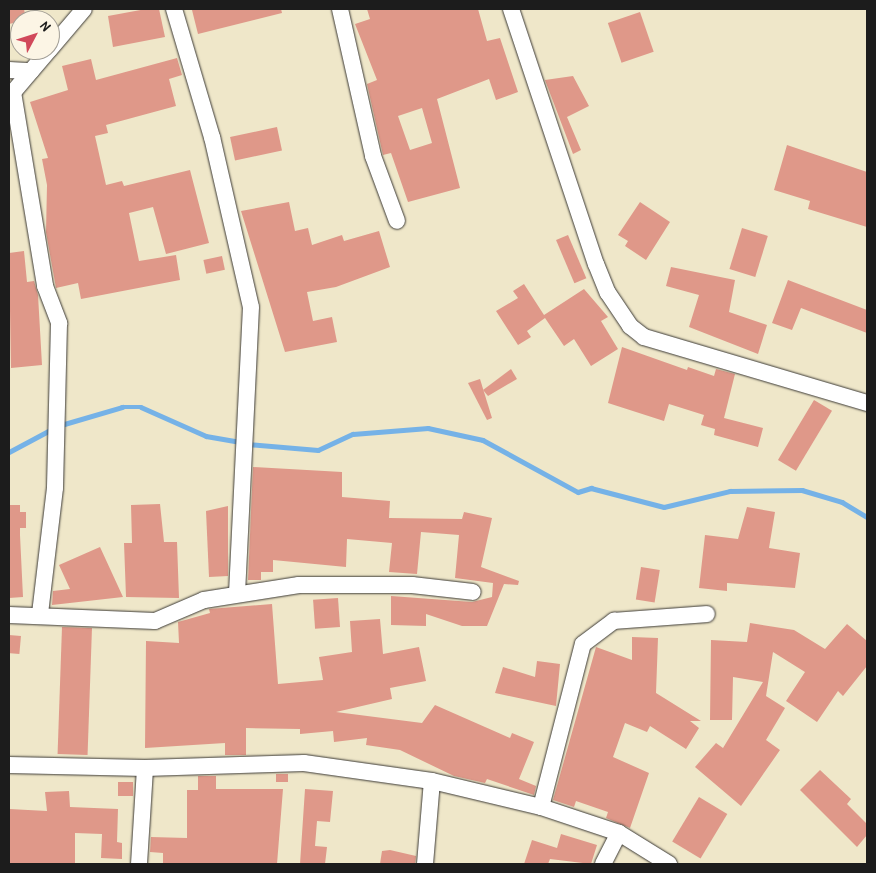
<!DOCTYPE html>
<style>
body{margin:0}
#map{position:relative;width:876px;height:873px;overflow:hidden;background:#efe7c9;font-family:"Patrick Hand",sans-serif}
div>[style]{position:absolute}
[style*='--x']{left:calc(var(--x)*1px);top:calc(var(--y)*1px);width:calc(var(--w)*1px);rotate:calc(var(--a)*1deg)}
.stream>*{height:4.5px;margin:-2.25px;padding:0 2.25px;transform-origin:2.25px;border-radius:2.25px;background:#75b2e7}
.building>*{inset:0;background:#df9889;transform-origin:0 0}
.roads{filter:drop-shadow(0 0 1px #3c3a36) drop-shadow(0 0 1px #3c3a36)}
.minor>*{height:16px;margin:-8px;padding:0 8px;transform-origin:8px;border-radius:8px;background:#fff}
span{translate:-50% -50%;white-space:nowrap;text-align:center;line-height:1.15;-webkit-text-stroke:4px #fcf5e5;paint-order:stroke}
.frame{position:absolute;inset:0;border:10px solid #1c1c1c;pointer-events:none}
.north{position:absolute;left:10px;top:10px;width:50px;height:50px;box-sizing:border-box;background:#fcf5e5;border:1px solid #a29e95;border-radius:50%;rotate:50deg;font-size:14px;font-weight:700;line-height:20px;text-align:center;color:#1c1c1c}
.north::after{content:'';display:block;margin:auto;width:18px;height:22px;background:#d1495b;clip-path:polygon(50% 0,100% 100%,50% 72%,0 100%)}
</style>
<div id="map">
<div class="stream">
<i style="--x:61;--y:425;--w:64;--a:-16.4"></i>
<i style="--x:122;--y:407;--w:19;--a:0"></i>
<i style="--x:141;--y:407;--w:71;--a:24"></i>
<i style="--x:206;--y:436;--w:36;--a:10"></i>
<i style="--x:248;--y:444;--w:70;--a:4.9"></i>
<i style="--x:318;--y:450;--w:38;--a:-25"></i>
<i style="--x:353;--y:434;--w:75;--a:-4.6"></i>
<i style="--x:428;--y:428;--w:56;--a:12.3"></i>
<i style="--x:483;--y:440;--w:108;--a:28.7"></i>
<i style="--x:578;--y:492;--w:14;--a:-17"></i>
<i style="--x:591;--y:488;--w:75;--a:14.6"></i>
<i style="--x:664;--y:507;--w:68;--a:-13.6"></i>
<i style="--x:730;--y:491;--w:72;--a:-0.8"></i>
<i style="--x:802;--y:490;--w:42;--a:16.7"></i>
<i style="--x:842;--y:502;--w:29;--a:31"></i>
<i style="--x:9;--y:452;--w:51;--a:-28.1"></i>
</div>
<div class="building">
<i style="clip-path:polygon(9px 9px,24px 9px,26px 20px,9px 24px)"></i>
<i style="clip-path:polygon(146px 9px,159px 9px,165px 37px,113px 47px,108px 16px)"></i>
<i style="clip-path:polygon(198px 9px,281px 9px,282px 13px,198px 34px,192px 10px)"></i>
<i style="clip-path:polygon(evenodd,367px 9px,478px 9px,487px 41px,500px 38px,518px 92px,496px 100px,489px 79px,437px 99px,460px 188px,408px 202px,391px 153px,383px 155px,367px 84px,377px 80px,355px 24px,370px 19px,367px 9px,422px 108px,432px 143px,410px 150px,398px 116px,422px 108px)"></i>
<i style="left:640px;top:12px;width:42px;height:34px;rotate:71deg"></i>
<i style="clip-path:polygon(177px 58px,182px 75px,169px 79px,176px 106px,106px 125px,108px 133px,95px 136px,106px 185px,122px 181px,124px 186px,190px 170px,209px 243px,166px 254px,153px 207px,129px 213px,139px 261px,176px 255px,180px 280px,81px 299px,78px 283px,56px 288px,46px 232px,47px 185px,42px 159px,48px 158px,30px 102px,68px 90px,62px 66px,91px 59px,96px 80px)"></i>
<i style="clip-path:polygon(573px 76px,589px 106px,567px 117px,581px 150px,573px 154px,545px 80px)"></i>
<i style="left:277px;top:127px;width:24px;height:48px;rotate:78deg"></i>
<i style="clip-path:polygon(787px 145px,867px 172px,867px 227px,808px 209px,810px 201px,774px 190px)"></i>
<i style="clip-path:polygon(289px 202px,295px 231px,308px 228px,312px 245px,342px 235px,344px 241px,379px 231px,390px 267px,336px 287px,307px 292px,313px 321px,332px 317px,337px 342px,285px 352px,241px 211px)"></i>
<i style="clip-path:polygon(640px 202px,670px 222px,646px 260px,625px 246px,628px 241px,618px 235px)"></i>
<i style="left:742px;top:228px;width:27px;height:43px;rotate:17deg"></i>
<i style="left:568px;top:235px;width:47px;height:13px;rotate:67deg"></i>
<i style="clip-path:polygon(24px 251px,27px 282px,34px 281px,38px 295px,42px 365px,11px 368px,9px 253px)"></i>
<i style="left:222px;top:256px;width:14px;height:19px;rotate:78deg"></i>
<i style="clip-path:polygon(671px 267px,735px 280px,729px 312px,767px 325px,758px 354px,689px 327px,699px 295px,666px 286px)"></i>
<i style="clip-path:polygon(788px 280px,867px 310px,867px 333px,801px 308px,792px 330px,772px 323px)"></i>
<i style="clip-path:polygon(524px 284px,544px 315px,584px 289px,608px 317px,601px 321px,618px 349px,591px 366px,574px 339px,564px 346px,545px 318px,527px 331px,531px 337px,518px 345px,496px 311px,518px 298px,513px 291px)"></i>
<i style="clip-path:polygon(622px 347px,687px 370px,688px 367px,714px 376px,716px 369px,735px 374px,724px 418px,763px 428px,758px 447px,714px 435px,715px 429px,701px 425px,704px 415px,669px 404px,664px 421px,608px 403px)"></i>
<i style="clip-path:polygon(511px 369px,517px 379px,488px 396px,483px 390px)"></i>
<i style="clip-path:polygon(480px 379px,492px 418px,487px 420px,468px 383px)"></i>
<i style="left:814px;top:400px;width:21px;height:70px;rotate:31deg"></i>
<i style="clip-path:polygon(253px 467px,342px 472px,342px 497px,390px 501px,389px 518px,462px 519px,464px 512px,492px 518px,481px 567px,519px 581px,518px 585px,504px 584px,487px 626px,462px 626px,426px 614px,426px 626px,391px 625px,391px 596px,472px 602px,492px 597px,493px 583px,455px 578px,459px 535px,421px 532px,417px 574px,389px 572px,392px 543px,347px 539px,346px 567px,273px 560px,273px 572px,261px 572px,261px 580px,248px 580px)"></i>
<i style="clip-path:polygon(160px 504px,164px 542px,177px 542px,179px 598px,126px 597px,124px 543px,132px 543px,131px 505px)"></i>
<i style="clip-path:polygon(9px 505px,20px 505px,20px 512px,26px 512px,26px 528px,20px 528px,20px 535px,23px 597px,9px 598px)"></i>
<i style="clip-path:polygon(228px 506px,228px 576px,209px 577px,206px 511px)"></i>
<i style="clip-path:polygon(747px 507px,775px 512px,769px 548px,800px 553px,795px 588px,727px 583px,727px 591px,699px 588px,705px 535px,738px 539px)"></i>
<i style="clip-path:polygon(100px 547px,123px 597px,52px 605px,53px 591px,70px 589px,59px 565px)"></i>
<i style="left:641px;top:567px;width:19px;height:33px;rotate:9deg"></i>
<i style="left:338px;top:598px;width:29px;height:25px;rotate:86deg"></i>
<i style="clip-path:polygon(272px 604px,278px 684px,323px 680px,319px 657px,352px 652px,350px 621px,380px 619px,383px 654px,419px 647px,426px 681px,390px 688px,392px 699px,336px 712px,422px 723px,435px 705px,510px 738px,512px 733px,534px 742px,519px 779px,536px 786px,534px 795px,487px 779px,485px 783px,454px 776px,400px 750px,366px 745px,367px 738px,334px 742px,333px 731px,300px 734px,300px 729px,246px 728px,246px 755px,225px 755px,225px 743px,145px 748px,146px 641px,179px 643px,178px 622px,210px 613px,209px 609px)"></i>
<i style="clip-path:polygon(750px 623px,794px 630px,825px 649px,847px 624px,867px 641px,867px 666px,843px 696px,838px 691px,817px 722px,786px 701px,805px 672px,773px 652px,766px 696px,785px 708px,766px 740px,780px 750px,741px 806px,695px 767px,716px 743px,723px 748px,763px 682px,733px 677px,732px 720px,710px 720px,711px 640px,747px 642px)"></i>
<i style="left:62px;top:627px;width:30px;height:127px;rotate:2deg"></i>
<i style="left:9px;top:635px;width:12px;height:18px;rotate:5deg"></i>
<i style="clip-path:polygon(632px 637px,658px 638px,656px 693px,701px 721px,690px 721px,699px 728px,686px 749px,650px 726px,647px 732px,625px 723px,613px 757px,649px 773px,630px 828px,606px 818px,608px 812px,576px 801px,574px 807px,553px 800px,596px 647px,632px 660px)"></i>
<i style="clip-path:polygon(537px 661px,560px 664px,556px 706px,495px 693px,503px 667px,535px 677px)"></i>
<i style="clip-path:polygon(820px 770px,851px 799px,847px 804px,867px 824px,867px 835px,857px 847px,800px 790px)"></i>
<i style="left:276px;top:774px;width:12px;height:8px"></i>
<i style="clip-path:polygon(198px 776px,216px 776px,216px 789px,283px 789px,277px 864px,163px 864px,163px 853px,150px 852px,151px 837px,187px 838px,187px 790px,198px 790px)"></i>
<i style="left:118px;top:782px;width:15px;height:14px"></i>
<i style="clip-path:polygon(305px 789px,333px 791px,330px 822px,317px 821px,315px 846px,327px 847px,325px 864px,300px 864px)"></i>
<i style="clip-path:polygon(69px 791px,70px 807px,118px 809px,117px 842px,122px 843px,122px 859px,101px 858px,102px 834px,75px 833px,75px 864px,9px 863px,9px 809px,47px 811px,45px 792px)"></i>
<i style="left:699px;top:797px;width:33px;height:52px;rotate:31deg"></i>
<i style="clip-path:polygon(561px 834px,597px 845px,591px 864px,550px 859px,548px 864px,524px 864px,532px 840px,557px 848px)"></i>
<i style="clip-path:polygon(390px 850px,416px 856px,415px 864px,380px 864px,382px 851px)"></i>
</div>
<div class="roads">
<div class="minor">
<i style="--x:174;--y:9;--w:134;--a:73.5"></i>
<i style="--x:212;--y:137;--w:174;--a:77.1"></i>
<i style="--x:251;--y:307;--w:285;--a:92.8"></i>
<i style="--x:340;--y:9;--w:151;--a:77.3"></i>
<i style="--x:373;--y:156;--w:69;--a:69.7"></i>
<i style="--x:511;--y:9;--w:269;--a:71.6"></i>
<i style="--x:596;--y:264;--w:31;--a:68"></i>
<i style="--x:608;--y:293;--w:40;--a:56"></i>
<i style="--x:630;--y:326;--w:18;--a:38"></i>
<i style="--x:644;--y:337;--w:233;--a:16.5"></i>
<i style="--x:50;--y:49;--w:52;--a:-49.6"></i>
<i style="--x:9;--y:70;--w:22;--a:3"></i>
<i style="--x:13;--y:92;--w:197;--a:80.6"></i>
<i style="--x:45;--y:286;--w:40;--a:69"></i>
<i style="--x:59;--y:323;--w:165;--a:91.4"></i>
<i style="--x:55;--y:488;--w:127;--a:96.8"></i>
<i style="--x:9;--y:97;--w:62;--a:-49.6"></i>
<i style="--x:9;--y:615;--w:146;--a:2.4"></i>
<i style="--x:155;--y:621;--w:53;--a:-23.2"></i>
<i style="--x:204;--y:600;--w:96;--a:-9"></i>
<i style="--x:299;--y:585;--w:113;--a:0"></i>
<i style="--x:412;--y:585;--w:61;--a:6.5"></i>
<i style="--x:9;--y:765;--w:136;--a:1.3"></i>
<i style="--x:145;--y:768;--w:159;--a:-1.8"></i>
<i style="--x:304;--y:763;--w:129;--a:8"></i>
<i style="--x:432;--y:781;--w:112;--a:13.4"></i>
<i style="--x:541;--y:807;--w:82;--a:18.4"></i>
<i style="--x:619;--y:833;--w:59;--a:31.8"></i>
<i style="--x:541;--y:807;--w:168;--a:-75.6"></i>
<i style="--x:583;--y:644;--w:39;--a:-37"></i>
<i style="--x:614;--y:621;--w:93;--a:-4.3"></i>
<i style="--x:139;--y:864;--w:96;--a:-86.4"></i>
<i style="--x:425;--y:864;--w:83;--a:-85.2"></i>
<i style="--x:603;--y:864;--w:35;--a:-63"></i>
</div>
</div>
<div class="frame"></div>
<div class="north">N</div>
</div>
